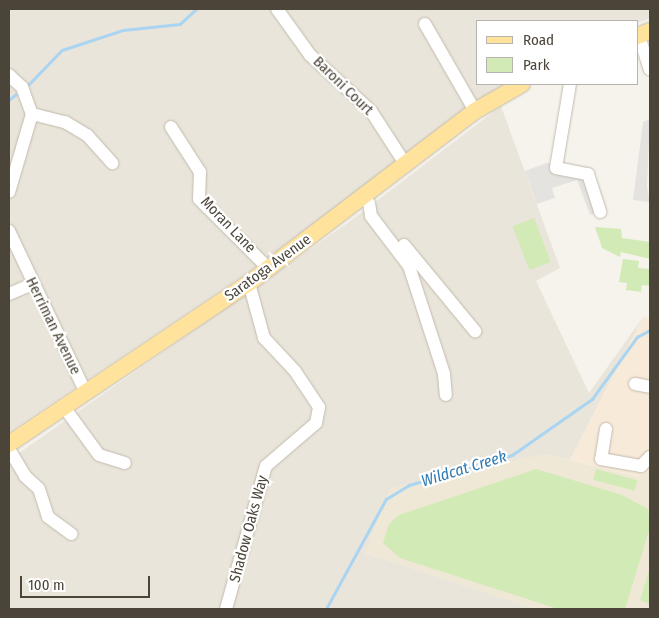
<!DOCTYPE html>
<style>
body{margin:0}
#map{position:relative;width:659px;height:618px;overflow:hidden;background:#f6f3ec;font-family:"Fira Sans Condensed",sans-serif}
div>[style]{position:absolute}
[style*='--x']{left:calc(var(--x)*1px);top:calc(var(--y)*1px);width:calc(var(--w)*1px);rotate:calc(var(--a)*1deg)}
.residential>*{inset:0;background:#eae5da}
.commercial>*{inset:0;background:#f7ead8}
.education>*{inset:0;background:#efe8d6}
.green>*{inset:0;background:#d2eab5;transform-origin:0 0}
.parking>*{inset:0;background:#e5e3e0}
.stream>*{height:2.5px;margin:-1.25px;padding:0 1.25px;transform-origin:1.25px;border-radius:1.25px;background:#a9d4f2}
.roads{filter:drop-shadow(0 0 1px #c2bbae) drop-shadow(0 0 1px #c2bbae)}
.minor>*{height:12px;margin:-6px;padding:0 6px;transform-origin:6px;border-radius:6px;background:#fff}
.major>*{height:16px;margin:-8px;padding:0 8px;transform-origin:8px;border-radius:8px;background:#ffe39c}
span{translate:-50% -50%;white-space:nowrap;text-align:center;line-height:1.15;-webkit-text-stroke:4.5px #fff;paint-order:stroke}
.street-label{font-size:15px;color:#4b4439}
.water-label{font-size:16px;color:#2e7ab2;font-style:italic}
.frame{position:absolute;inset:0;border:10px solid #4b4439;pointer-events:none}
.legend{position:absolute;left:476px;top:20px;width:162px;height:65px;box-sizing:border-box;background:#fff;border:1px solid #b7b4b0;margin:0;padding:6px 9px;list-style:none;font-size:15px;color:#4b4439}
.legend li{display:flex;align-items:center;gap:10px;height:25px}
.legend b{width:25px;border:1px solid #b7b4b0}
.scale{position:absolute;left:20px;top:576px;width:130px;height:22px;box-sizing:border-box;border:2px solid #4b4439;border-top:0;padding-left:6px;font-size:15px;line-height:18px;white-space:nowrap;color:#4b4439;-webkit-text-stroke:4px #fff;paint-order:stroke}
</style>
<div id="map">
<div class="residential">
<i style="clip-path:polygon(9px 9px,650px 9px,650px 18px,638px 23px,478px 21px,478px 84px,504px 84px,248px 272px,9px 432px)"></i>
<i style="clip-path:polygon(501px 106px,560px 268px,536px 281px,589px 393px,643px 317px,570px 460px,544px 454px,365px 553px,536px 609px,9px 609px,9px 460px,349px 222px)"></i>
</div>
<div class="commercial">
<i style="clip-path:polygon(643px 317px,650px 318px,650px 471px,645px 478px,570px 460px)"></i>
</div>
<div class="education">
<i style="clip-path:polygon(544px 454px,639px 477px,650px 471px,650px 609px,536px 609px,365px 553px,390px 488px)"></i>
</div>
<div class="green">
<i style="left:534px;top:218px;width:47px;height:23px;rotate:69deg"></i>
<i style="clip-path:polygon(595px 227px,621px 229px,622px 238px,650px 242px,650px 259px,621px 252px,620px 257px,602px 248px)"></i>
<i style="clip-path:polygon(623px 259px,639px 261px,638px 268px,650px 269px,650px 286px,642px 285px,641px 292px,626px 290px,627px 283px,619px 282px)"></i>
<i style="clip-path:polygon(536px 469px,622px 495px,648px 509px,650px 527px,625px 609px,558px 609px,400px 558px,383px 543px,389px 524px,399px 515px)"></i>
<i style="left:596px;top:469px;width:43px;height:11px;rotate:15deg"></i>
<i style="clip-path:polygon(650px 568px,650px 604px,640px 600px)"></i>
</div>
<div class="parking">
<i style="clip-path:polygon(650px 119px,647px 187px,650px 202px,633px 200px,643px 122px)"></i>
<i style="clip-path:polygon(546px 163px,585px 167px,600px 212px,590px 215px,577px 180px,552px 188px,555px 198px,537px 204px,525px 171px)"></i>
</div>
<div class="stream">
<i style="--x:29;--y:84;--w:47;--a:-45.9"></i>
<i style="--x:62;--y:50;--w:64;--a:-18.2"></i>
<i style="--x:123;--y:30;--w:57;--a:-6"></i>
<i style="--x:180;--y:24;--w:22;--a:-43"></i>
<i style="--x:9;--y:100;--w:8;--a:-40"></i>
<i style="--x:326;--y:609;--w:125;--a:-61.4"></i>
<i style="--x:386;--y:499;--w:27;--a:-31"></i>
<i style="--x:409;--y:485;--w:107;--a:-16.2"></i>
<i style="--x:512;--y:455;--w:98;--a:-35"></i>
<i style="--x:592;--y:399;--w:77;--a:-54"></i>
<i style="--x:637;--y:337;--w:15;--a:-28"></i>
</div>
<div class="roads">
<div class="minor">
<i style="--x:277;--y:9;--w:57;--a:54.3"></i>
<i style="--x:310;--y:55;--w:83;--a:42.6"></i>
<i style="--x:371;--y:111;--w:64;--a:57.1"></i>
<i style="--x:425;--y:24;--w:100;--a:60.1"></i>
<i style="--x:639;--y:36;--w:35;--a:72"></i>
<i style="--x:9;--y:75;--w:18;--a:43"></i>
<i style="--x:22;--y:87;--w:29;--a:70"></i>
<i style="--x:32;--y:114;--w:81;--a:106.4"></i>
<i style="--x:570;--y:84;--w:85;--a:99.5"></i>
<i style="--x:556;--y:168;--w:33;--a:11"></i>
<i style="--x:588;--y:174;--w:40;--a:72"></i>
<i style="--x:32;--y:114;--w:34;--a:14"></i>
<i style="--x:65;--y:122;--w:26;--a:31"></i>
<i style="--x:87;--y:135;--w:38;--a:48"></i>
<i style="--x:171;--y:127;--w:54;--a:57.2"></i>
<i style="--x:200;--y:172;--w:27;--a:92"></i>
<i style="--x:199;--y:199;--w:99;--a:45"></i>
<i style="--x:369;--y:203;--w:13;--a:81"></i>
<i style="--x:371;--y:216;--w:63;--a:52.8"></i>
<i style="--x:409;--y:266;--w:114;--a:72"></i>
<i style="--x:444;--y:374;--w:21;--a:85"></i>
<i style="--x:9;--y:231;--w:179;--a:64.6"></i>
<i style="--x:404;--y:245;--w:112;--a:50.5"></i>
<i style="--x:9;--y:294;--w:25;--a:-23"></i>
<i style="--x:635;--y:384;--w:15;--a:11"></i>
<i style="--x:64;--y:407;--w:59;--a:53.9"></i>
<i style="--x:99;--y:455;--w:27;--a:17"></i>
<i style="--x:606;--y:429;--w:30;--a:99"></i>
<i style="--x:601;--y:459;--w:41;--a:9.9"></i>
<i style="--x:641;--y:466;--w:13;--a:-45"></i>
<i style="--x:9;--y:449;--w:31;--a:59"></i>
<i style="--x:25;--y:476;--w:19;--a:43"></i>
<i style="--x:39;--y:489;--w:29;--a:72"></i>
<i style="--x:48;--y:517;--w:29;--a:36"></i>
<i style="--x:226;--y:609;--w:148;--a:-74.4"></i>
<i style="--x:266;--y:466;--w:66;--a:-40.7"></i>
<i style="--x:316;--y:423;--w:16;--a:-79"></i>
<i style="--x:319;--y:407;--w:43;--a:-123.7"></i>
<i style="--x:295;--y:371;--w:45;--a:-133.2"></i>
<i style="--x:264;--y:338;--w:57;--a:-105.3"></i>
</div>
<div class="major">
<i style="--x:638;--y:36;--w:13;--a:-23"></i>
<i style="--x:9;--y:444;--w:289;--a:-33.9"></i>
<i style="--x:249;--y:283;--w:284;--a:-37.3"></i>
<i style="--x:475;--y:111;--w:54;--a:-29.9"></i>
</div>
</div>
<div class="street-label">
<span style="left:343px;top:86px;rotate:44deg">Baroni Court</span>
<span style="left:228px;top:225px;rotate:46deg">Moran Lane</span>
<span style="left:268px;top:268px;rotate:-36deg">Saratoga Avenue</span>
<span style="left:53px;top:326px;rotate:64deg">Herriman Avenue</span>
<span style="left:249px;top:529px;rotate:-75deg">Shadow Oaks Way</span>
</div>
<div class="water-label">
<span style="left:464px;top:469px;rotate:-17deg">Wildcat Creek</span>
</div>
<div class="frame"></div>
<ul class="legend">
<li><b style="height:6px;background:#ffe39c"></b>Road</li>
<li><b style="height:14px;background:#d2eab5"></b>Park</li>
</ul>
<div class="scale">100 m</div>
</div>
